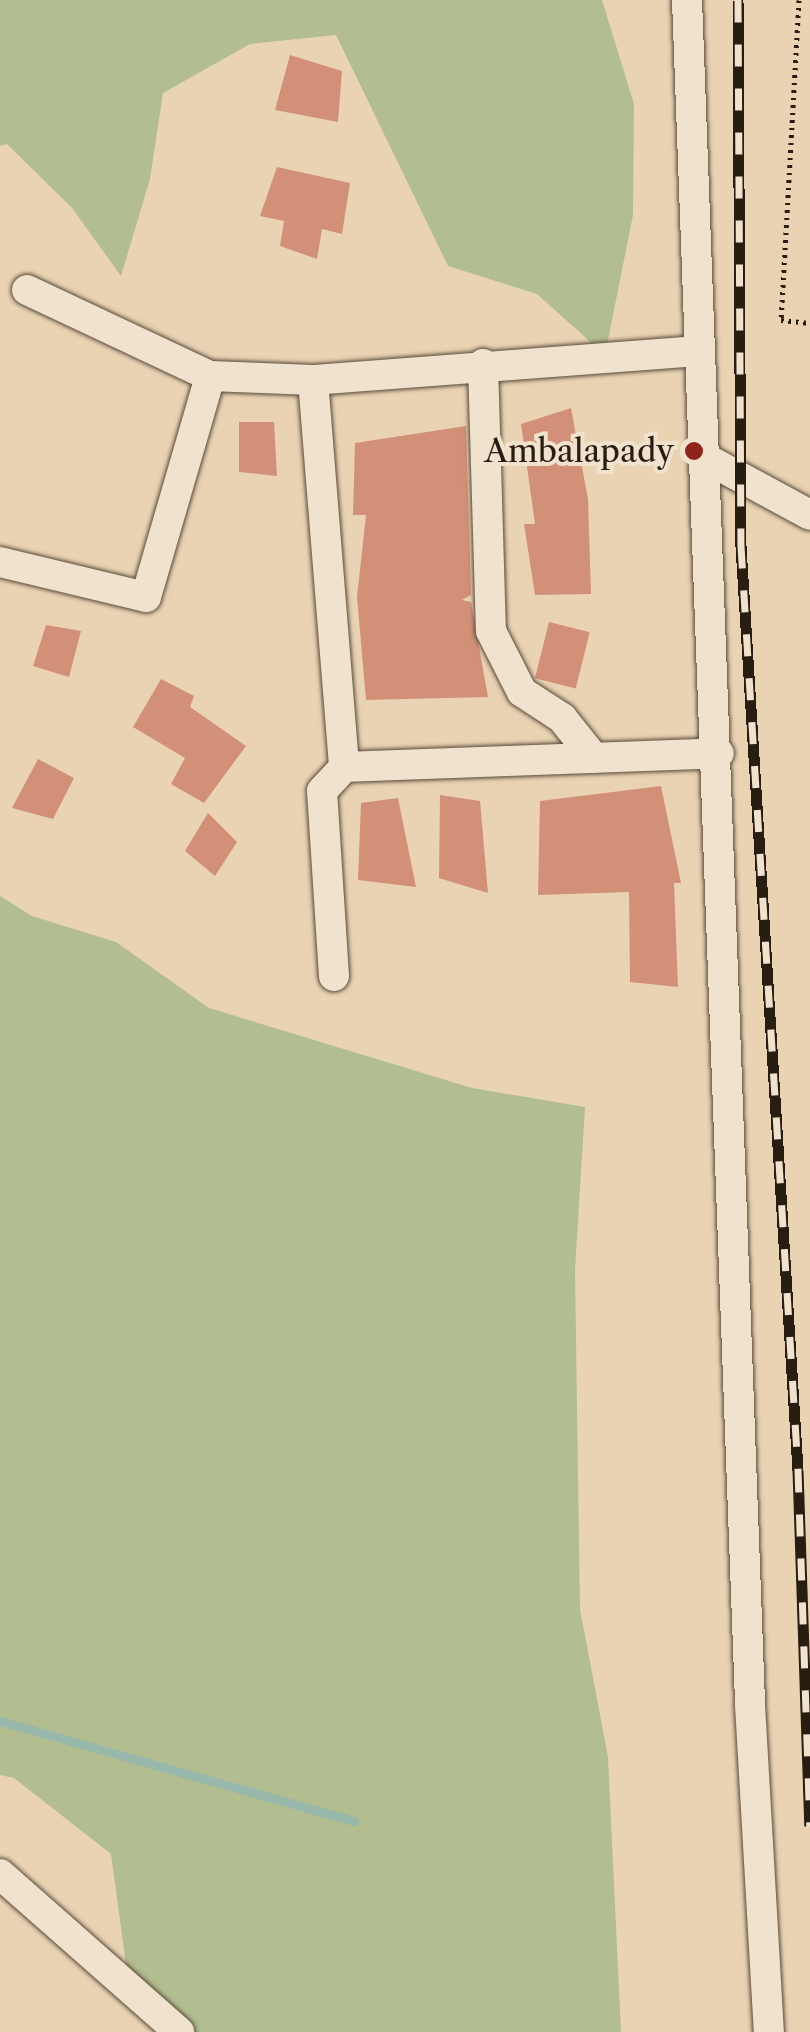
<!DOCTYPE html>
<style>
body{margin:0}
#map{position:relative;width:810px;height:2032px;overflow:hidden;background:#ead3b3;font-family:"Libre Caslon Text",serif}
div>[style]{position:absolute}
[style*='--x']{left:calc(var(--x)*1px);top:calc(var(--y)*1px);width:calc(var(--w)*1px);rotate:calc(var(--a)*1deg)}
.green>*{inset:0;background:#b2be90}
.stream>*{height:9px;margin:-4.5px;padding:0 4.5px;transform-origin:4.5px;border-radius:4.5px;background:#98b8ab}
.building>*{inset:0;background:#d39079;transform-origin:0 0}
.path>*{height:5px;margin-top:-2.5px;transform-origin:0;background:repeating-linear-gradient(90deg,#271d11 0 2.5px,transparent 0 7.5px)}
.roads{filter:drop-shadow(0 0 2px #584a3a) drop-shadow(0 0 2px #584a3a)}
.minor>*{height:30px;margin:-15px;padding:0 15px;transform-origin:15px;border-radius:15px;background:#f1e2ce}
.rail>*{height:11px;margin-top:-5.5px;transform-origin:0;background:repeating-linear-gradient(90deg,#f1e2ce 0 22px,#271d11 0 44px);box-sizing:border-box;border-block:2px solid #271d11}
.dots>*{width:28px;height:28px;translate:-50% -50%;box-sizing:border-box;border:5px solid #f1e2ce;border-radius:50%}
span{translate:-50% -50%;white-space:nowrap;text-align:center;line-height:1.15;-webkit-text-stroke:8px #f1e2ce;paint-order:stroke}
.poi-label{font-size:32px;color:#271d11}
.right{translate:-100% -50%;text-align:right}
</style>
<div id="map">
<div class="green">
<i style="clip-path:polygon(0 0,602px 0,634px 104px,633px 215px,605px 355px,537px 294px,448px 266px,336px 35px,250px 44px,163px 93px,150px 179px,121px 276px,72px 208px,7px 144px,0 146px)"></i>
<i style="clip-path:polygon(0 896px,32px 916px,116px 942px,209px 1008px,472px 1088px,585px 1107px,575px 1270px,580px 1609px,608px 1757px,621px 2032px,179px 2032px,129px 1987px,111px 1854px,14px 1778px,0 1775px)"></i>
</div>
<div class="stream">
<i style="--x:0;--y:1721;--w:368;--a:15.8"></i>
</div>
<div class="building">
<i style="clip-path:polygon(290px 55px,342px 71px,338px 122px,275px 110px)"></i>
<i style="clip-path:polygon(277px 167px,350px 183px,342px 234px,322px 229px,317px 259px,280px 246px,284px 221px,260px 216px)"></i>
<i style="clip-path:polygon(571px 408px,588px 499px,591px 594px,535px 595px,524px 524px,535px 524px,521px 424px)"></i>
<i style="clip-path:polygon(239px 422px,274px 422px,277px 476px,239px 472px)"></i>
<i style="clip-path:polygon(466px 426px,471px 595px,462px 600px,471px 602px,488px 697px,366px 700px,357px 597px,366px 515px,353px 515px,355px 443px)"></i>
<i style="left:549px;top:622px;width:42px;height:58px;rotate:14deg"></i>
<i style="clip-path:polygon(46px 625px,81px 631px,69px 677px,33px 666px)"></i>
<i style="clip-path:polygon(161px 679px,194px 696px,190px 707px,246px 746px,204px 803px,171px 784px,185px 758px,133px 727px)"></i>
<i style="clip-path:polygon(38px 759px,74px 778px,53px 819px,12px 808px)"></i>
<i style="clip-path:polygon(661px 786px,681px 883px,674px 883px,678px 987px,630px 982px,629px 892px,538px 895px,540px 801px)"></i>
<i style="clip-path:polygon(440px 795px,480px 801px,488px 893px,439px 878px)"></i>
<i style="clip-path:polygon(398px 798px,416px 887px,358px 880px,361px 803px)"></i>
<i style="clip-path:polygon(208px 813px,237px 842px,215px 876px,185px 851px)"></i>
</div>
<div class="path">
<i style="--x:799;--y:0;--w:321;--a:93.2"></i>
<i style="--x:781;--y:320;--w:29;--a:6"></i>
</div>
<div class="roads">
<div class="minor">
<i style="--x:687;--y:0;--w:1706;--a:87.88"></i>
<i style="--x:750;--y:1705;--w:328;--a:86.7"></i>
<i style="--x:27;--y:290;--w:202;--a:25.2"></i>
<i style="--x:210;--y:376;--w:103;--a:2.2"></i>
<i style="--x:313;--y:380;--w:388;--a:-4.3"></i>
<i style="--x:483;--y:364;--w:267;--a:88.3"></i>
<i style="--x:491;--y:631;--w:68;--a:63.1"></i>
<i style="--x:522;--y:692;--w:48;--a:33"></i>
<i style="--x:562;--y:718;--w:51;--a:51.3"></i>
<i style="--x:313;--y:380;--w:388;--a:85.4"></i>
<i style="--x:705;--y:458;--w:119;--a:28.5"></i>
<i style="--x:0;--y:562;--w:150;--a:13.5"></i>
<i style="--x:146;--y:597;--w:230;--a:-73.8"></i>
<i style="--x:334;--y:976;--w:185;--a:-93.7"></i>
<i style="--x:322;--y:791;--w:33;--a:-47"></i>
<i style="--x:344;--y:767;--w:375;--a:-2.1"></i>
<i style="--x:0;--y:1874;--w:239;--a:41.4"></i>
</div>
</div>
<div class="rail">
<i style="--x:738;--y:0;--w:546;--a:89.69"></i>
<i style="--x:741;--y:546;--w:926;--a:86.47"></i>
<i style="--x:798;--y:1470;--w:356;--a:88.1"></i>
</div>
<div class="dots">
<i style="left:694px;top:451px;background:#8f2418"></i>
</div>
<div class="poi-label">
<span class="right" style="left:674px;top:451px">Ambalapady</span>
</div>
</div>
